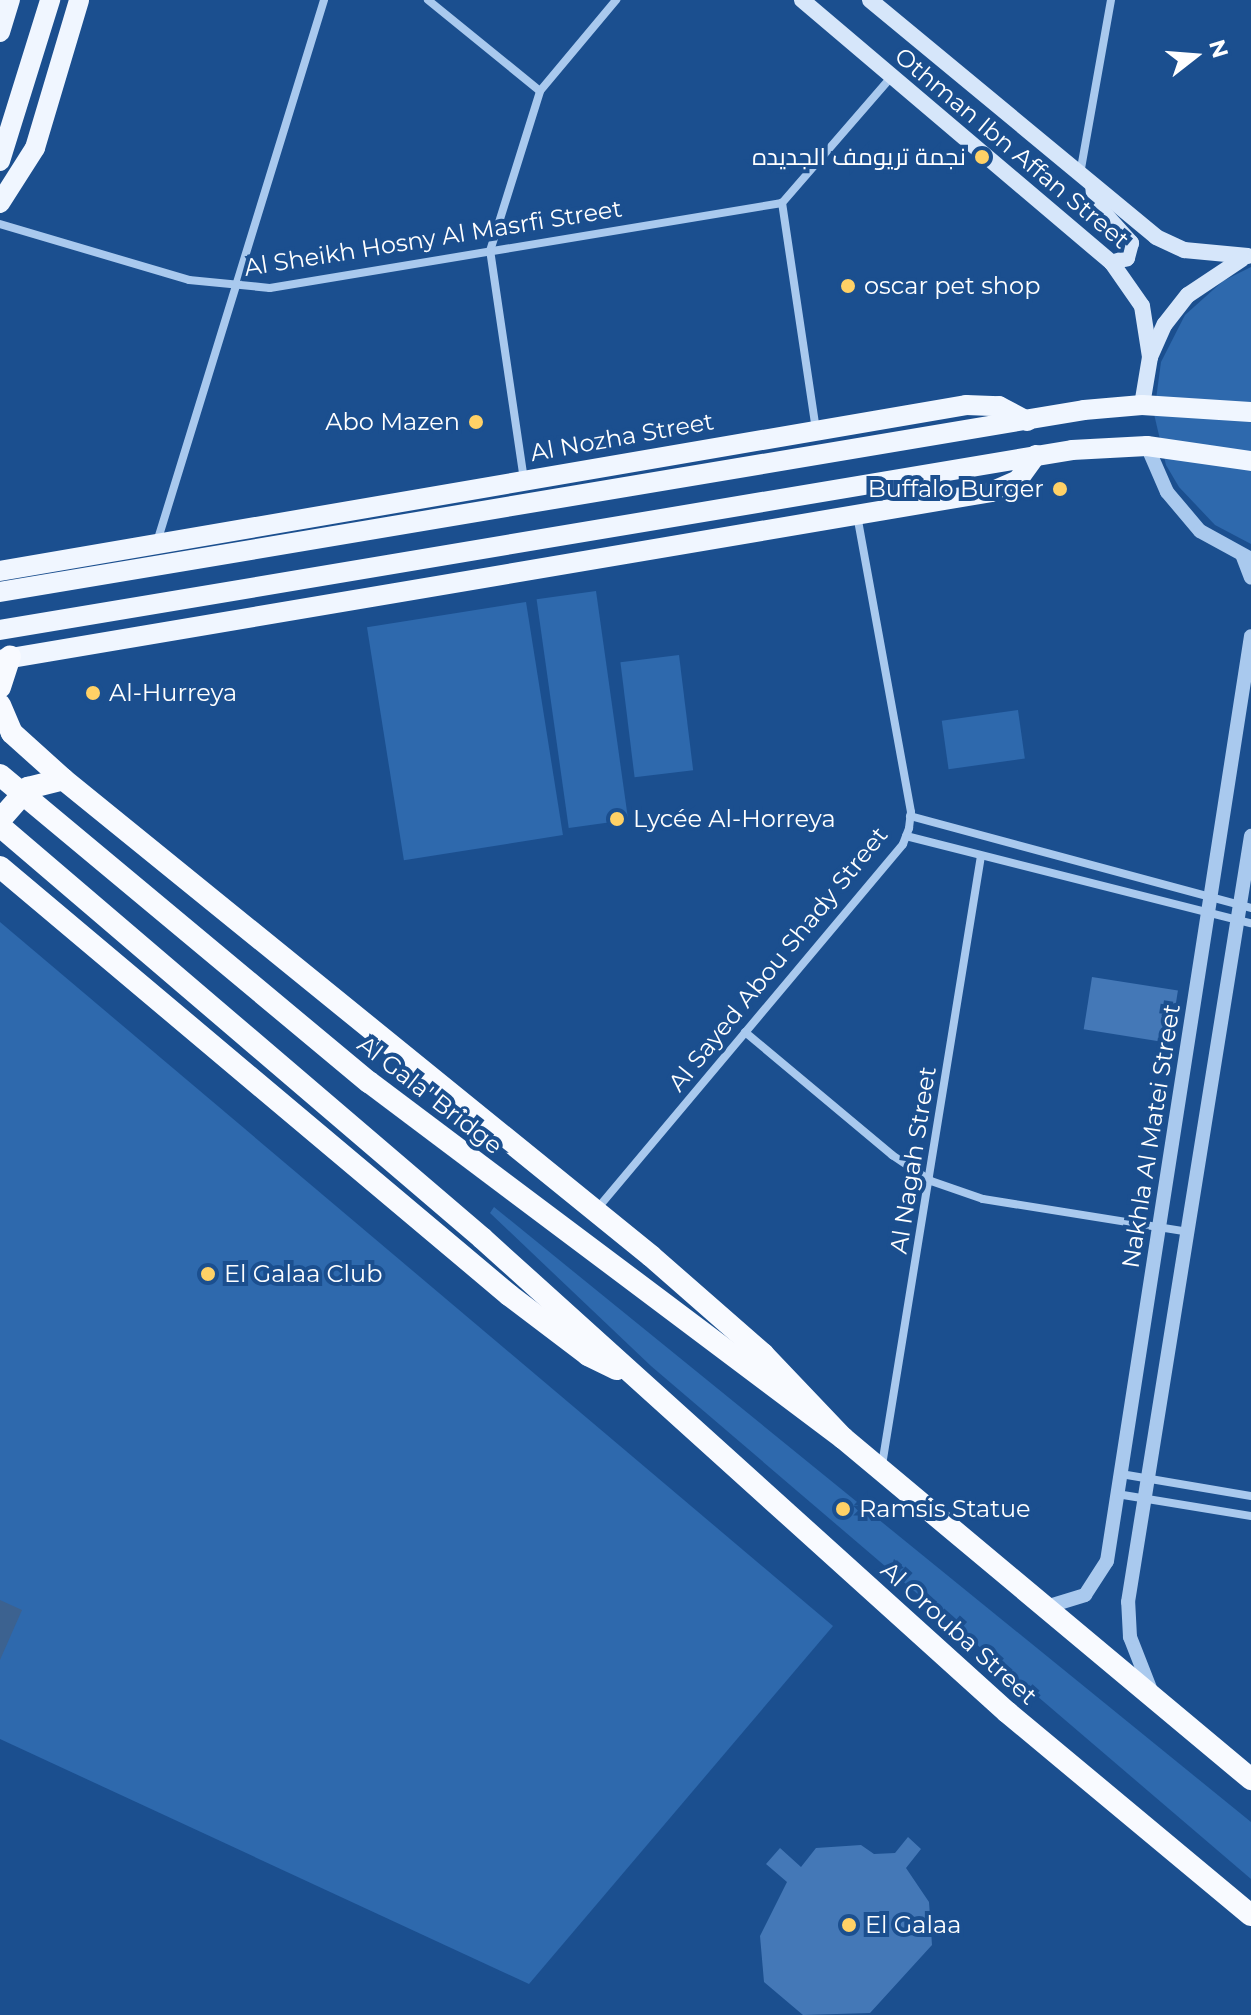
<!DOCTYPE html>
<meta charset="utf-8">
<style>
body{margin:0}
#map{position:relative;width:1251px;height:2015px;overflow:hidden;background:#1b4f8f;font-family:Montserrat,Cairo,sans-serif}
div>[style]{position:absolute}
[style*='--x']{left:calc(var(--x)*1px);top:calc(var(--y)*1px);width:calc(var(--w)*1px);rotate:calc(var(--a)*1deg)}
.green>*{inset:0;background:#2e69ad;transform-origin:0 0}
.water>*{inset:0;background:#3c6290}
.building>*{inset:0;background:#4478b7;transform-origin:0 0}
.minor>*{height:8px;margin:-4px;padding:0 4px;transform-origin:4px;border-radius:4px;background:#a9c9ee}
.tertiary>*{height:14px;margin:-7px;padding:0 7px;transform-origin:7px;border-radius:7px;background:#a9c9ee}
.secondary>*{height:16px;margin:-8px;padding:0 8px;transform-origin:8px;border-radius:8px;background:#d6e6fa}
.primary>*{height:20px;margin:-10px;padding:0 10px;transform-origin:10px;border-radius:10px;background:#f0f6ff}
.trunk>*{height:22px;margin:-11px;padding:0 11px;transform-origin:11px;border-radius:11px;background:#f8faff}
.trunk-bridge>*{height:22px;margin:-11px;padding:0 11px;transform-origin:11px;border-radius:11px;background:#f8faff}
.dots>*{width:22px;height:22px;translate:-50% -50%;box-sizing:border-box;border:4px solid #1b4f8f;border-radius:50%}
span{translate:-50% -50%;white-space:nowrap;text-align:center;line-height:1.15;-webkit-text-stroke:8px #1b4f8f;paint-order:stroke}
.street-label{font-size:24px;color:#fff}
.poi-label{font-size:24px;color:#fff}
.right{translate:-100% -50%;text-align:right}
.left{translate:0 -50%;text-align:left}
.north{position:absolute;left:1155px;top:16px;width:80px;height:80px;-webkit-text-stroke:6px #1b4f8f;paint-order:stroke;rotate:73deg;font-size:22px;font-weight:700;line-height:32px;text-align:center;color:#fff}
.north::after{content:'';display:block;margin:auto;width:28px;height:36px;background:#fff;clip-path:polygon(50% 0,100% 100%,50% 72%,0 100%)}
</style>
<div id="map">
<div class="green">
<i style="clip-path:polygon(1251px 267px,1251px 544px,1215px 525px,1179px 487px,1166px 465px,1154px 414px,1161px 362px,1185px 315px,1223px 281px)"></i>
<i style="left:596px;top:591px;width:231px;height:60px;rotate:82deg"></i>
<i style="left:526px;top:602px;width:236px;height:161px;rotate:81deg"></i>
<i style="left:679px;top:655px;width:116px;height:59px;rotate:83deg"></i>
<i style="left:1018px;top:710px;width:49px;height:77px;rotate:82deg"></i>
<i style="clip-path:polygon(0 922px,833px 1626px,529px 1984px,0 1739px)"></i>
<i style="clip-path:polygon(494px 1207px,1251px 1822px,1251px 1879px,651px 1366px,490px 1213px)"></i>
</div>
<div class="water">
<i style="clip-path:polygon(0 1600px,22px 1610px,0 1660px)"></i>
</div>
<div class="building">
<i style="left:1092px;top:977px;width:87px;height:53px;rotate:9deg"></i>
<i style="clip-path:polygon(908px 1837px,921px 1849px,906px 1868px,929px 1902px,932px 1945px,870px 2013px,803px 2015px,764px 1982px,760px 1936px,787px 1882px,766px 1864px,780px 1848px,801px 1867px,816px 1848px,861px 1845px,874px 1854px,895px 1853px)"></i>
</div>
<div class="minor">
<i style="--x:428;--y:0;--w:144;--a:39.1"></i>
<i style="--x:1080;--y:174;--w:177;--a:-79.9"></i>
<i style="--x:0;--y:224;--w:197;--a:16.5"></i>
<i style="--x:189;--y:280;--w:81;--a:5.6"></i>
<i style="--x:270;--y:288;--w:519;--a:-9.43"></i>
<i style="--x:816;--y:430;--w:230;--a:-98.5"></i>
<i style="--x:782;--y:203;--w:167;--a:-49.1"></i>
<i style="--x:524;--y:480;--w:232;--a:-98.4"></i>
<i style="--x:490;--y:251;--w:168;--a:-72.6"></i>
<i style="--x:540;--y:91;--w:119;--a:-50.1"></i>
<i style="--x:157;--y:542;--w:567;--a:-72.87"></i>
<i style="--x:910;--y:816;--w:353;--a:15.1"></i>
<i style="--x:906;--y:836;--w:356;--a:14.2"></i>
<i style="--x:745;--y:1032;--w:192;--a:39.9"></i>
<i style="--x:892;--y:1155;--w:47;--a:33.7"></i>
<i style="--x:931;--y:1181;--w:55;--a:19.1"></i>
<i style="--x:983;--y:1199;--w:208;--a:9.1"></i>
<i style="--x:597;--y:1209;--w:476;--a:-50"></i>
<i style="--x:903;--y:844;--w:17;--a:-69"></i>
<i style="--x:909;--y:828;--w:16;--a:-83"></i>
<i style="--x:911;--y:812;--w:301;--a:-100.3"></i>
<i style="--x:882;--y:1465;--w:617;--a:-80.77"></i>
<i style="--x:1121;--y:1474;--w:132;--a:9.6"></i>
<i style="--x:1117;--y:1494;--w:136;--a:9.3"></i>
</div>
<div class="tertiary">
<i style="--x:1147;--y:446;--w:50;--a:66.5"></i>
<i style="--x:1167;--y:492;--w:51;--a:49.8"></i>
<i style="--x:1200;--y:531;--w:58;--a:28.8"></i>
<i style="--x:1243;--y:557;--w:22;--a:69"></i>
<i style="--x:1046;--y:1607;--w:41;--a:-17.1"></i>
<i style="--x:1085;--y:1595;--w:40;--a:-57.1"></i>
<i style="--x:1107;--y:1561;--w:936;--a:-81.15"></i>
<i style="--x:1150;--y:1688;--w:55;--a:-111.4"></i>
<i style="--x:1130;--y:1637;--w:35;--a:-93"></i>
<i style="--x:1128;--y:1602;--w:776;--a:-80.88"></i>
</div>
<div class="secondary">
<i style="--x:802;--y:0;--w:407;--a:40.3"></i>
<i style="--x:1112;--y:263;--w:52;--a:55.1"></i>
<i style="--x:1142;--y:306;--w:52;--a:81.1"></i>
<i style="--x:870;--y:0;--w:371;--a:39.6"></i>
<i style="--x:1156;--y:237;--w:31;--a:25"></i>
<i style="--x:1184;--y:250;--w:64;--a:5.4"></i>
<i style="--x:1093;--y:185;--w:18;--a:84"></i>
<i style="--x:1095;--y:203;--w:54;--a:48"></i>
<i style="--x:1131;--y:243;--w:16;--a:105"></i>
<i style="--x:1127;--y:258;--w:16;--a:162"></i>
<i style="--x:1142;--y:405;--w:49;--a:-80.5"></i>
<i style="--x:1150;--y:357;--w:36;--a:-66"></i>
<i style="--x:1165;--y:324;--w:37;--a:-52"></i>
<i style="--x:1188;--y:295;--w:65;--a:-33.7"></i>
</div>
<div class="primary">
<i style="--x:0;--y:32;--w:34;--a:-73"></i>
<i style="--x:0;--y:161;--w:169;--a:-72.7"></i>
<i style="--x:0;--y:203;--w:65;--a:-57.5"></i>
<i style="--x:35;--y:148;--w:154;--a:-73.4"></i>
<i style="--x:0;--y:571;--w:980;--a:-9.75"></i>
<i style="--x:966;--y:405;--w:33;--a:2"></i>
<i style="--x:999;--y:406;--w:32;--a:28"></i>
<i style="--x:0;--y:592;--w:1099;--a:-9.53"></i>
<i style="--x:1084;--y:410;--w:58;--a:-4.9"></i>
<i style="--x:1142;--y:405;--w:109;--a:3.7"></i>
<i style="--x:0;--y:630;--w:1087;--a:-9.53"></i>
<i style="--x:1072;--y:450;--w:75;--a:-3.1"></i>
<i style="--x:1147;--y:446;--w:105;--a:8.2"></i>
<i style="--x:0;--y:660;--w:1005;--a:-9.62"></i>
<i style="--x:991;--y:492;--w:30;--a:-24"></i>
<i style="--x:1018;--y:480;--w:31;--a:-54"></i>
</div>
<div class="trunk">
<i style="--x:0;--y:687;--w:32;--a:-72"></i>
<i style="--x:0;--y:705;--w:30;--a:67"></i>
<i style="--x:12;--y:733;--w:69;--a:42"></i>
<i style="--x:63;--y:779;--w:757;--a:39.05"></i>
<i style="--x:651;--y:1256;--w:149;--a:41.2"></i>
<i style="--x:763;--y:1354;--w:116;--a:46.4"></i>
<i style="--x:843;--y:1438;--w:532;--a:39.89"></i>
<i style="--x:0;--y:820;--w:43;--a:-48.8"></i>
<i style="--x:28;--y:788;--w:36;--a:-14"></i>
<i style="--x:0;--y:826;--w:634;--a:40.52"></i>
<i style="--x:482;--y:1238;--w:707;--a:42.08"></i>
<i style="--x:1007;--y:1712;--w:317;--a:39.8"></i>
<i style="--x:0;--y:867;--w:665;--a:40.06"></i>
<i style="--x:509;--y:1295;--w:99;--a:37.2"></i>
<i style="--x:588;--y:1355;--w:32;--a:26"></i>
</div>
<div class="trunk-bridge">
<i style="--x:0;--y:775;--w:480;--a:39.8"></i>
<i style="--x:369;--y:1082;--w:593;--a:36.91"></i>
</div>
<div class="dots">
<i style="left:982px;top:157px;background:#ffd166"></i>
<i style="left:848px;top:286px;background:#ffd166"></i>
<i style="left:476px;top:422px;background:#ffd166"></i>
<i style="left:1060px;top:489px;background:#ffd166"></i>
<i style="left:93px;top:693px;background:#ffd166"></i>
<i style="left:617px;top:819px;background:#ffd166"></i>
<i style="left:208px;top:1274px;background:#ffd166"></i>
<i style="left:843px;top:1509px;background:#ffd166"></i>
<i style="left:849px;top:1925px;background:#ffd166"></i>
</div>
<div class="street-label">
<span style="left:1012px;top:148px;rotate:40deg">Othman Ibn Affan Street</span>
<span style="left:433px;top:238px;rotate:-9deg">Al Sheikh Hosny Al Masrfi Street</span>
<span style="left:622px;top:437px;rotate:-10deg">Al Nozha Street</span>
<span style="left:778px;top:959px;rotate:-51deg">Al Sayed Abou Shady Street</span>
<span style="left:430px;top:1095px;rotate:38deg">Al Gala' Bridge</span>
<span style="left:1151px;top:1136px;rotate:-81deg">Nakhla Al Matei Street</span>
<span style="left:913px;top:1160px;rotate:-81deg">Al Nagah Street</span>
<span style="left:959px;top:1633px;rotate:42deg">Al Orouba Street</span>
</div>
<div class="poi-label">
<span class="right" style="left:966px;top:157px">نجمة تريومف الجديده</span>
<span class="left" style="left:864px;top:286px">oscar pet shop</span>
<span class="right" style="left:460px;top:422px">Abo Mazen</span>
<span class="right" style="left:1044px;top:489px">Buffalo Burger</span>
<span class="left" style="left:109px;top:693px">Al-Hurreya</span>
<span class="left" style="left:633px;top:819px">Lycée Al-Horreya</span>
<span class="left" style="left:224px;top:1274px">El Galaa Club</span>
<span class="left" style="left:859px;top:1509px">Ramsis Statue</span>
<span class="left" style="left:865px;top:1925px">El Galaa</span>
</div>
<div class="north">N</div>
</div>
